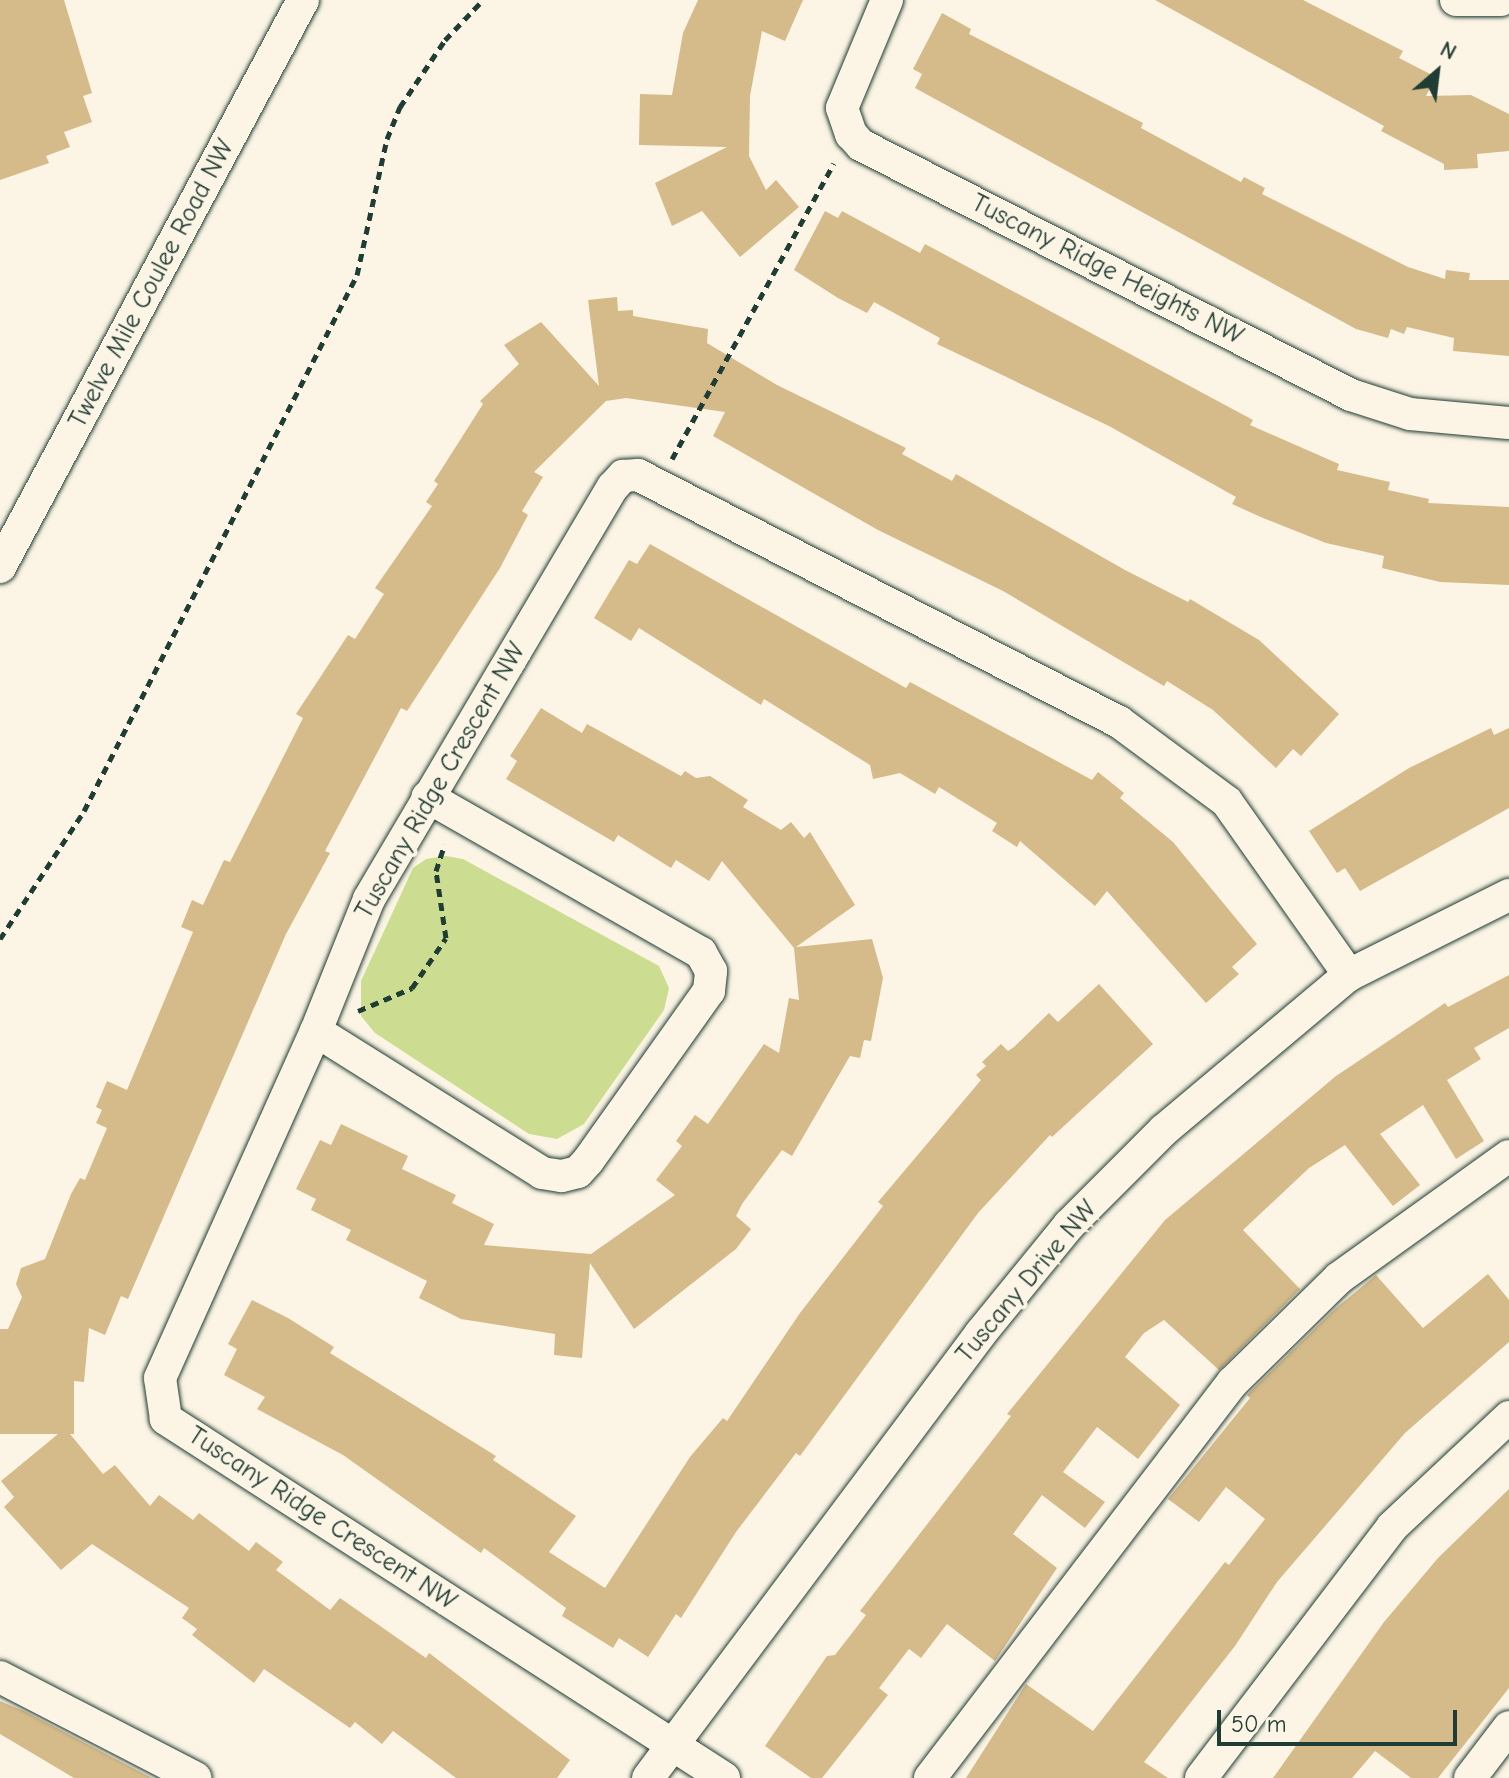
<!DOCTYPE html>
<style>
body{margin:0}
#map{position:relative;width:1509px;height:1778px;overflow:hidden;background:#fcf5e5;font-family:"Comic Neue",sans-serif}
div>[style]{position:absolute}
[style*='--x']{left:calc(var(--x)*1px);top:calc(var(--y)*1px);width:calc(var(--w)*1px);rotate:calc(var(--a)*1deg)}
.green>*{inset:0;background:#ccdd91}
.building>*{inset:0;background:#d5ba8a}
.path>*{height:5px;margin-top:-2.5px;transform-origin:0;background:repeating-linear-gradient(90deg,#1f3d34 0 8px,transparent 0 14px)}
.roads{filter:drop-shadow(0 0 2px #1f3d34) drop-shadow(0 0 2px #1f3d34)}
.minor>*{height:32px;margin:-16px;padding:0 16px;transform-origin:16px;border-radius:16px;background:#fcf5e5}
span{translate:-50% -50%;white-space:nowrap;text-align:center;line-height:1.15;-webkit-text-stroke:8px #fcf5e5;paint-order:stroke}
.street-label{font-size:26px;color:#1f3d34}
.north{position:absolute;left:1397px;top:32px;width:80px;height:80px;-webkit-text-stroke:6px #fcf5e5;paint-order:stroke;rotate:28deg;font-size:22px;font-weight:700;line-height:32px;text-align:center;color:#1f3d34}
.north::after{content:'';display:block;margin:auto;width:28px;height:36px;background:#1f3d34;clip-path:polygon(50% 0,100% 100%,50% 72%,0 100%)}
.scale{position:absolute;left:1217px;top:1710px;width:240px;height:36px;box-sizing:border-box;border:4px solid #1f3d34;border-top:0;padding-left:10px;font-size:24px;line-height:28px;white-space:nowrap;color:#1f3d34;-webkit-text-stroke:6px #fcf5e5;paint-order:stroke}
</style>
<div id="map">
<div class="green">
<i style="clip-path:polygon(446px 856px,463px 859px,659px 966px,669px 988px,664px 1010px,584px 1124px,557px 1139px,529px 1134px,375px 1033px,361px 1016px,361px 981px,413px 868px,426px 859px)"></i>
</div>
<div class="building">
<i style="clip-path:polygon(0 0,64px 0,92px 93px,83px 96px,92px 122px,64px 132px,70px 147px,46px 156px,49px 163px,0 180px)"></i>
<i style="clip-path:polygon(698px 0,803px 0,785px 41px,762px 31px,750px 96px,749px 156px,766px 190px,776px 180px,799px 207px,740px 257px,702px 211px,672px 226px,655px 183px,727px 147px,639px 145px,640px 94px,672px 95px,683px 33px)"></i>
<i style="clip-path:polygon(1155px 0,1303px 0,1403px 51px,1399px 58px,1436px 77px,1426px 96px,1471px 95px,1509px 114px,1509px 151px,1477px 154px,1478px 168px,1444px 170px,1444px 164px,1381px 131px,1384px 126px)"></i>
<i style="clip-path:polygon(942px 13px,971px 29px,969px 34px,1143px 123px,1141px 128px,1180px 149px,1241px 182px,1244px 177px,1265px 188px,1262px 194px,1408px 267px,1445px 279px,1446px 270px,1470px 273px,1469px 280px,1509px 280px,1509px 356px,1453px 351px,1454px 338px,1407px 327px,1404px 334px,1391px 329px,1388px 338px,1356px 329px,915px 88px,922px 74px,913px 69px)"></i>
<i style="clip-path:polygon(825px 211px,838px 218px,842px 211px,920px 253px,925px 244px,1253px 420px,1250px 425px,1339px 464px,1337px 470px,1390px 482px,1388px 490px,1429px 499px,1428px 503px,1509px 507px,1509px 585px,1440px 582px,1382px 568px,1384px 556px,1326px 543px,1263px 518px,1232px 504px,1236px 497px,1109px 426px,937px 344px,940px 338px,874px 302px,867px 313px,838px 298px,794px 270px)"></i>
<i style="clip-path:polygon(617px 297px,618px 311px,633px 310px,633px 316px,708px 329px,707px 343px,777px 385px,906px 448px,902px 454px,952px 481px,956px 474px,1125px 570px,1188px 602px,1190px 599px,1259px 640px,1339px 714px,1301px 756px,1293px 749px,1276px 768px,1213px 710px,1167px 681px,1164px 686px,1003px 591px,878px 530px,713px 436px,725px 412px,626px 398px,606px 401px,534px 472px,543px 477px,522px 511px,528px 515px,500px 568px,407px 711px,401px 708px,325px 851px,330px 853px,286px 934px,128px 1299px,121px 1296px,105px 1335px,89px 1328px,84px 1382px,74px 1381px,74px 1434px,70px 1434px,103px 1474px,115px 1465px,150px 1506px,159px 1495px,193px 1520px,199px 1513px,249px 1551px,256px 1542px,283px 1562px,276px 1570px,330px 1610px,340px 1598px,426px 1658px,429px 1653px,570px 1760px,557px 1778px,456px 1778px,393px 1731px,382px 1744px,355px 1722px,350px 1728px,264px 1669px,254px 1683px,192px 1635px,197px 1629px,182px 1618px,189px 1608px,92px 1544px,61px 1570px,4px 1507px,14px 1497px,1px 1481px,58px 1434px,0 1434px,0 1329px,8px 1329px,22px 1297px,16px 1284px,21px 1268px,45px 1259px,71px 1194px,80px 1178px,85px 1180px,107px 1128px,96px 1123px,102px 1110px,96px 1107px,107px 1081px,127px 1090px,193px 932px,181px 927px,192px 900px,203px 905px,224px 860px,230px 862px,303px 718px,296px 714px,348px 635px,355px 639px,384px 594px,375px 588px,432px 506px,426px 502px,438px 484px,434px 481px,483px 404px,480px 401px,519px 364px,504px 345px,541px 322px,599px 386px,588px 300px)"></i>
<i style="clip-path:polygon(650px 544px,906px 688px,910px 682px,1092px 780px,1098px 772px,1124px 793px,1120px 798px,1173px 842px,1257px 944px,1232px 967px,1239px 974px,1206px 1003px,1107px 891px,1095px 906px,1020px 841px,1017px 847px,992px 831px,997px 823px,939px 787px,935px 794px,900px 773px,873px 779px,870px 765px,764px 699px,761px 705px,639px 628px,631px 641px,594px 618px,629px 560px,637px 564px)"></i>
<i style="clip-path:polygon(541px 708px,582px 733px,587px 724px,681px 776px,685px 771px,696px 778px,710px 776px,748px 800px,743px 807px,781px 830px,791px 822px,804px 838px,810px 832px,855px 905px,796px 947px,872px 939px,883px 978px,871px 1041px,864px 1040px,860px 1058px,850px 1056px,792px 1156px,782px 1150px,742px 1204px,736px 1216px,751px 1229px,736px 1249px,634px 1329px,590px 1263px,582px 1358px,554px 1355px,555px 1334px,461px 1319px,419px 1298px,427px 1281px,346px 1240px,351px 1230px,311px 1210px,316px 1199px,296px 1189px,320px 1140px,331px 1145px,341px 1124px,408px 1156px,402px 1169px,456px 1195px,452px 1203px,494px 1224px,484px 1245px,591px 1254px,675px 1195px,656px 1180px,682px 1146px,676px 1141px,695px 1115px,708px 1124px,764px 1044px,779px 1053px,789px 998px,799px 1000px,794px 948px,722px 861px,709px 881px,676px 860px,671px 868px,618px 835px,614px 842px,506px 779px,517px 761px,510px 756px)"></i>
<i style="clip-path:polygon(1491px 728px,1494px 735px,1509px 728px,1509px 808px,1360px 891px,1345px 868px,1337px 873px,1309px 831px,1409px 768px)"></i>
<i style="clip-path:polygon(1509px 975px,1509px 1028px,1474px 1048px,1481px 1059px,1447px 1080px,1484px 1141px,1456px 1159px,1423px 1105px,1380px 1134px,1420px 1185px,1393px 1206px,1345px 1145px,1309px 1168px,1243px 1230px,1300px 1289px,1219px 1370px,1164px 1320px,1144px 1333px,1125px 1357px,1180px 1405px,1138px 1459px,1097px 1427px,1063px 1472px,1105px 1502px,1085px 1528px,1042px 1495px,1013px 1534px,1057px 1568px,995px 1661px,947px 1624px,921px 1658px,909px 1649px,879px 1688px,888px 1695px,822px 1778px,811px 1778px,765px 1746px,827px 1656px,835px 1655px,866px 1615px,860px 1611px,1011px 1416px,1007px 1414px,1165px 1220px,1336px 1076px,1445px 1003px,1448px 1007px)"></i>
<i style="clip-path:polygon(1099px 984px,1153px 1044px,1052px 1137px,1050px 1135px,978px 1213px,800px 1456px,796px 1453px,736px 1532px,681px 1618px,676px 1614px,648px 1657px,619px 1638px,613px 1648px,562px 1616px,566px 1608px,484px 1548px,481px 1553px,343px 1455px,257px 1409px,265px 1397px,224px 1375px,237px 1349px,228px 1344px,252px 1300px,288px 1318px,334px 1347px,330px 1353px,496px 1456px,493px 1460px,576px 1516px,549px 1552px,605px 1588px,690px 1457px,723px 1418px,727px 1421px,800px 1313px,883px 1206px,878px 1202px,981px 1080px,976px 1075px,986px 1066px,982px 1062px,1001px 1044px,1008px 1051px,1014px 1047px,1049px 1013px,1058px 1022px)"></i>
<i style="clip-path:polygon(1488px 1274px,1509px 1300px,1509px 1342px,1405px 1433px,1277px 1582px,1235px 1646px,1144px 1762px,1168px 1778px,966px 1778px,1026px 1684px,1093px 1731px,1225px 1562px,1229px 1565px,1265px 1519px,1226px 1487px,1199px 1522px,1168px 1499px,1250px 1398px,1247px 1395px,1335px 1309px,1376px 1275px,1423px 1328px)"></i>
<i style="clip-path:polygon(1509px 1489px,1509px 1688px,1438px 1778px,1411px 1778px,1375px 1751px,1352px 1778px,1273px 1778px,1384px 1622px,1438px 1558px)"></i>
<i style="clip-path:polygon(0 1701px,24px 1711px,152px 1778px,74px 1778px,0 1734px)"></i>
</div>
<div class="path">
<i style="--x:672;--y:459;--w:337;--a:-61.3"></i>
<i style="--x:0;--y:939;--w:153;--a:-56.7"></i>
<i style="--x:84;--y:811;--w:602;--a:-63.01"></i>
<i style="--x:357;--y:275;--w:139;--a:-77.6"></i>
<i style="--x:387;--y:139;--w:35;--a:-68"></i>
<i style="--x:400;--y:107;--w:81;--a:-56.1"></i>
<i style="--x:445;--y:40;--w:55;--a:-46.5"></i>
<i style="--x:358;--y:1011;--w:59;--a:-23.1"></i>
<i style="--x:412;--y:988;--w:60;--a:-55.8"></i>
<i style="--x:446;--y:938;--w:68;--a:-98.5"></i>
<i style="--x:436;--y:871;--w:28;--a:-72"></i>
</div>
<div class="roads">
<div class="minor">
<i style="--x:887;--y:0;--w:117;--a:112.6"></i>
<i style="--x:842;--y:108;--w:28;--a:71"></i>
<i style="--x:851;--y:134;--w:15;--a:48"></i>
<i style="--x:861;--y:145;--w:550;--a:27.03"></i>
<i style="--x:1351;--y:395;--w:62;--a:17.9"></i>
<i style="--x:1410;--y:414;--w:99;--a:5.2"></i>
<i style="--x:1456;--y:0;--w:45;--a:0"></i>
<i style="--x:0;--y:567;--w:643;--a:-61.88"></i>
<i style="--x:316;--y:1031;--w:267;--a:32.1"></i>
<i style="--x:542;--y:1173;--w:20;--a:9"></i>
<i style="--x:562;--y:1176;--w:16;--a:-14"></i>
<i style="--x:578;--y:1172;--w:15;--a:-48"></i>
<i style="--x:588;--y:1161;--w:209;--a:-54.6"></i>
<i style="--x:709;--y:991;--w:20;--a:-84"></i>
<i style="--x:711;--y:971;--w:21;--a:-119"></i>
<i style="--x:701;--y:953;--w:315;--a:-150.3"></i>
<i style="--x:0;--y:1677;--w:220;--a:27.3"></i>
<i style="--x:648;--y:1778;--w:556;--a:-53.19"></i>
<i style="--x:981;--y:1333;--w:139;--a:-50.8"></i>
<i style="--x:1069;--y:1225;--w:134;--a:-45"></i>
<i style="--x:1164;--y:1130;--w:241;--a:-40"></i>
<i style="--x:1349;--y:975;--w:179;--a:-26.6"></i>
<i style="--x:724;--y:1778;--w:664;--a:-147.24"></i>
<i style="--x:166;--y:1419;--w:41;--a:-98.3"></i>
<i style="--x:160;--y:1378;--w:380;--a:-65.8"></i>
<i style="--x:316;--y:1031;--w:142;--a:-68.1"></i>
<i style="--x:369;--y:899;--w:479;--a:-59.4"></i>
<i style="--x:613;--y:487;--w:15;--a:-48"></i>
<i style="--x:623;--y:476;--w:15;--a:-4"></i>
<i style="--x:638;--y:475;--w:541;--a:27.18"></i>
<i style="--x:1119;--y:722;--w:134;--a:36.5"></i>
<i style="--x:1227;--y:802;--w:212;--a:54.8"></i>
<i style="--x:930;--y:1778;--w:499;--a:-52.6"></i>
<i style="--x:1233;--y:1382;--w:148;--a:-44.5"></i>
<i style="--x:1339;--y:1278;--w:209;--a:-35.7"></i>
<i style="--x:1201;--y:1778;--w:315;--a:-52.7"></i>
<i style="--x:1392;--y:1527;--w:161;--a:-43.2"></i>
<i style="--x:1470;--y:1778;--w:64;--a:-52.6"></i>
</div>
</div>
<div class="street-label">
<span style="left:1107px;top:270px;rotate:27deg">Tuscany Ridge Heights NW</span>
<span style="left:152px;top:284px;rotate:-62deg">Twelve Mile Coulee Road NW</span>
<span style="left:441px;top:781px;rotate:-60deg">Tuscany Ridge Crescent NW</span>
<span style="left:1027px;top:1282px;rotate:-50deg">Tuscany Drive NW</span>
<span style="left:322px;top:1519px;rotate:33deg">Tuscany Ridge Crescent NW</span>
</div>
<div class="north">N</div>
<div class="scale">50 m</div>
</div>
